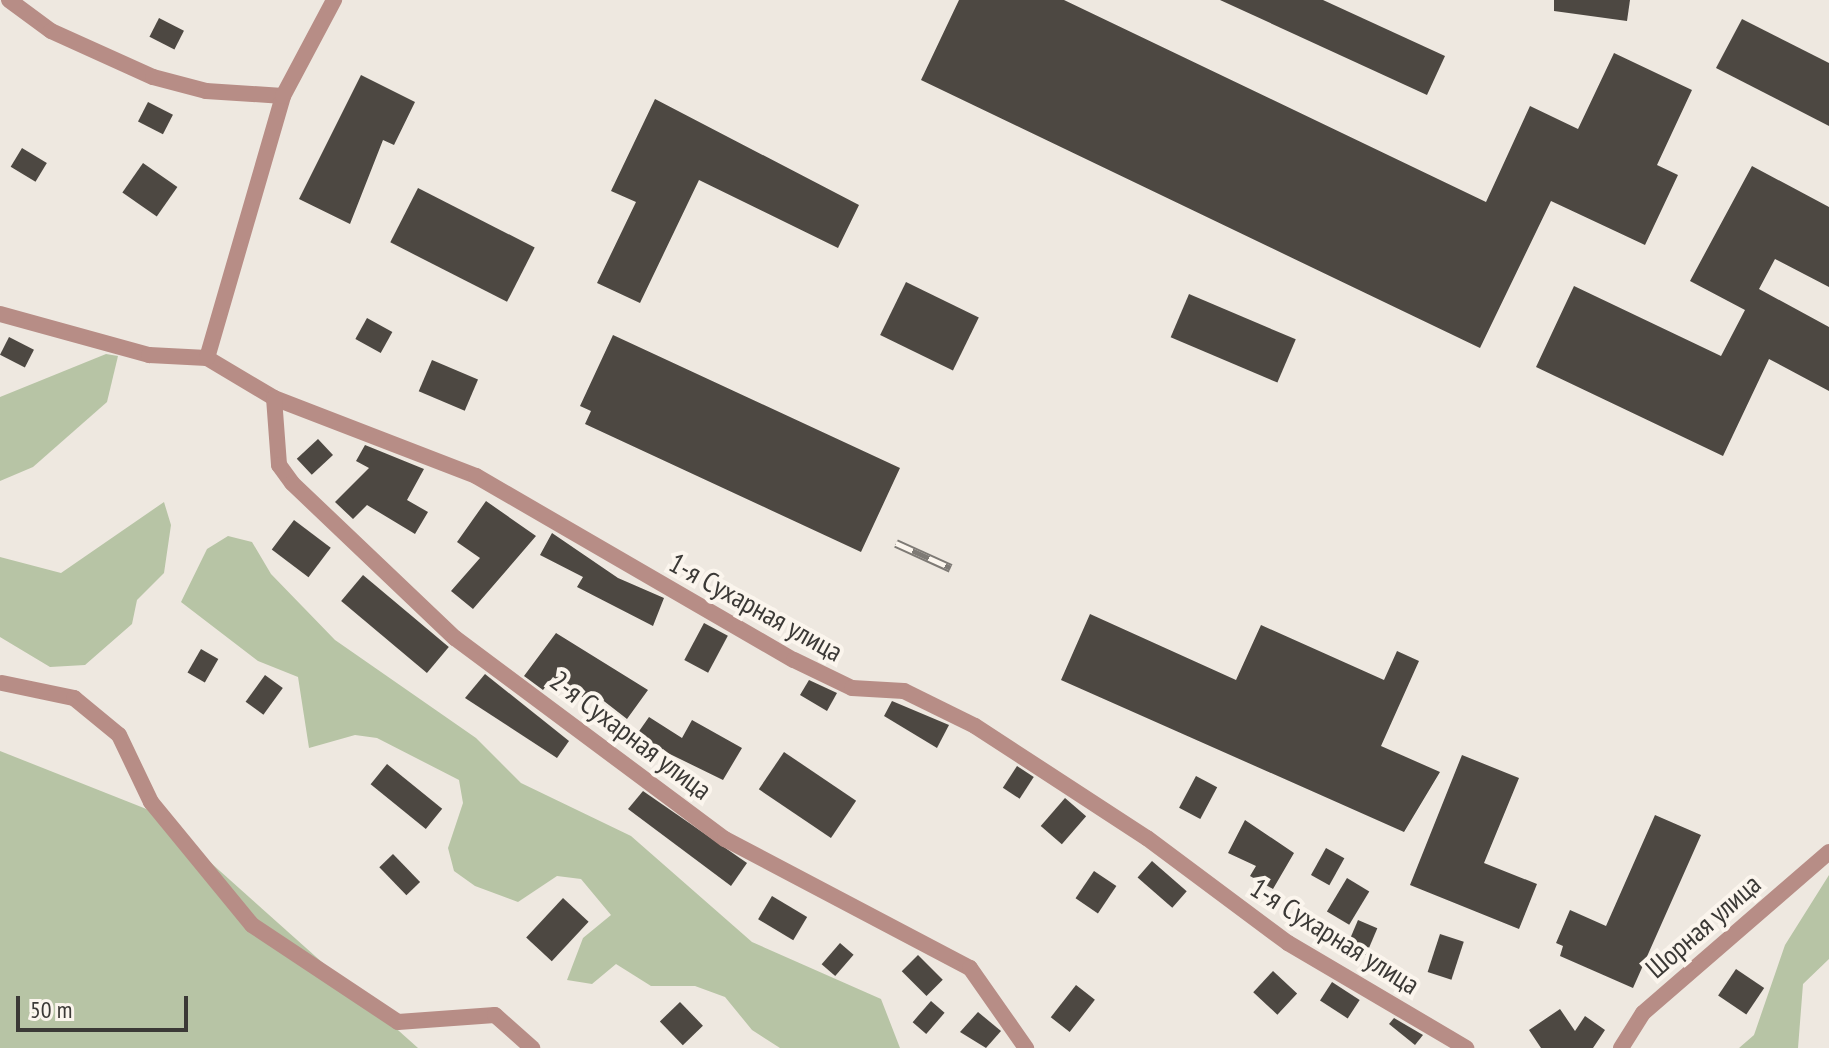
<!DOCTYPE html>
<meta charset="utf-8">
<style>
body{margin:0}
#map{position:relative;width:1829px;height:1048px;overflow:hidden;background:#eee8e0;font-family:"PT Sans Narrow",sans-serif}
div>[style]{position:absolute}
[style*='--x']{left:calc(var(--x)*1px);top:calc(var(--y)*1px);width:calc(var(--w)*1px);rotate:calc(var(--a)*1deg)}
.green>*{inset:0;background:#b7c4a5}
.building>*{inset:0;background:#4d4842;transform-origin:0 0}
.street>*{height:16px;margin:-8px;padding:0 8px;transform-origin:8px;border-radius:8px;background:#b78d86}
.rail>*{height:9px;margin-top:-4.5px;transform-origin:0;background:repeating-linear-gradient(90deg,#fbf5ed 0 18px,#7e7a75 0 36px);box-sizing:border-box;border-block:2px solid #7e7a75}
span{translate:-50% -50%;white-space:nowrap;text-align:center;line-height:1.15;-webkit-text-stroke:8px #fbf5ed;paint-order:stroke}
.street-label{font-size:28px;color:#3b3936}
.scale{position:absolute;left:16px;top:996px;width:172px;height:36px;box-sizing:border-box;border:4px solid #3b3936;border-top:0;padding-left:10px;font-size:24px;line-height:28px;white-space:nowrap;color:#3b3936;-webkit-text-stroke:6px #fbf5ed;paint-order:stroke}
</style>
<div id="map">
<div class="green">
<i style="clip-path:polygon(106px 354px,118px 356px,107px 402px,33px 467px,0 481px,0 397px)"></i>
<i style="clip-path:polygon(164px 502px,171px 525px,164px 573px,137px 600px,132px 624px,85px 665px,50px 667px,0 637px,0 557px,61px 573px)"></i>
<i style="clip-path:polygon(228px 536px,252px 542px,271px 574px,335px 640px,476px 738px,521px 783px,631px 836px,752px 942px,881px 999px,900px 1048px,780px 1048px,752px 1030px,725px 997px,695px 986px,651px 986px,616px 964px,592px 984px,567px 980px,583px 938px,611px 915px,581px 879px,557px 876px,518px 902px,475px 886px,454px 871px,448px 848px,463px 803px,459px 780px,377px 738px,355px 735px,309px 748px,298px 677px,258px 661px,181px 602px,207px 549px)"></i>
<i style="clip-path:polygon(0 751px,154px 812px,418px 1048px,0 1048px)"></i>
<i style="clip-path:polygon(1829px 875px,1829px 959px,1803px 984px,1798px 1048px,1739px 1048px,1754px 1035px,1785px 945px)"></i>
</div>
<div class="building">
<i style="clip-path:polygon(959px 0,1064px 0,1486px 202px,1530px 106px,1578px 129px,1614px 53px,1692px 90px,1657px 165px,1678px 175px,1645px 245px,1551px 201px,1480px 348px,921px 80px)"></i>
<i style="clip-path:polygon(1220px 0,1323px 0,1445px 56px,1427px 95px)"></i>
<i style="clip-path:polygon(1554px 0,1630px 0,1627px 21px,1554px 11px)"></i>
<i style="left:159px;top:18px;width:28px;height:21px;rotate:27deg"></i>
<i style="clip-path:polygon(1742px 19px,1829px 63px,1829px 126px,1716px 68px)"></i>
<i style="clip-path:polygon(361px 75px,415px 102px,394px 145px,383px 140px,350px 224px,299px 199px)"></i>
<i style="clip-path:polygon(655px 99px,859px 205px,838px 248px,699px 180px,640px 303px,597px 283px,636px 202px,611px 191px)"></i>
<i style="left:148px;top:102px;width:28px;height:22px;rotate:27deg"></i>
<i style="left:22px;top:148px;width:29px;height:22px;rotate:31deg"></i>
<i style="left:143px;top:163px;width:42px;height:36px;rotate:35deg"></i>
<i style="clip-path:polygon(1752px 166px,1829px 207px,1829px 287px,1775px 259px,1759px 289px,1829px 327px,1829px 391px,1769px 359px,1723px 456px,1536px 367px,1574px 286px,1721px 356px,1745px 310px,1690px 281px)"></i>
<i style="left:418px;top:188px;width:131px;height:61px;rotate:27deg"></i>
<i style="left:906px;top:282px;width:81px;height:59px;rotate:26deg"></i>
<i style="left:1189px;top:294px;width:116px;height:47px;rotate:23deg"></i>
<i style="left:367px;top:318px;width:29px;height:24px;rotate:29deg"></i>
<i style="clip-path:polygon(613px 335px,900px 468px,861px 552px,585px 424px,591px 411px,580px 406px)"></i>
<i style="left:9px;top:337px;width:28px;height:20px;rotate:27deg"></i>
<i style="left:432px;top:360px;width:50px;height:34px;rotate:23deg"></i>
<i style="left:318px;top:439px;width:22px;height:29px;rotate:47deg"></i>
<i style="clip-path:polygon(365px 445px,424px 469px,407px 500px,428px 512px,415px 534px,367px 505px,353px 519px,335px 502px,369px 468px,356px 461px)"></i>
<i style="clip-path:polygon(486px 501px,536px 536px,473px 609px,451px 591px,480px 558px,457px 542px)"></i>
<i style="left:294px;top:520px;width:46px;height:37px;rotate:37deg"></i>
<i style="clip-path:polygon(552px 533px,618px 578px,664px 598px,653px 626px,577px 587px,583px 577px,540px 555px)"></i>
<i style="left:363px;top:575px;width:112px;height:34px;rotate:40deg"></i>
<i style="clip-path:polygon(1090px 614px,1236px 680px,1261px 625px,1384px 680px,1397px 651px,1419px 661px,1381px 746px,1440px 772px,1404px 832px,1061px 680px)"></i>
<i style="left:704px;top:623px;width:27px;height:42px;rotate:28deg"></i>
<i style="clip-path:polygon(556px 633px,648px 690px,627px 719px,591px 691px,585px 699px,553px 677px,543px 690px,524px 676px)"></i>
<i style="left:201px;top:649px;width:20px;height:27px;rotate:30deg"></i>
<i style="clip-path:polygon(485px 674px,569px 741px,557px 758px,465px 698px)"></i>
<i style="left:265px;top:675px;width:22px;height:33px;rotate:36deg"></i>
<i style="clip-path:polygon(809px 680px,837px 693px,827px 711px,800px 695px)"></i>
<i style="clip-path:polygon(892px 701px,949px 725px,937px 748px,884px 716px)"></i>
<i style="clip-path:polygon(649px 717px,682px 738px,692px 720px,742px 748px,723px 780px,635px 737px)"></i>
<i style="left:784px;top:752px;width:87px;height:45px;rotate:34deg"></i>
<i style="clip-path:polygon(1462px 755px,1519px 778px,1484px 863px,1537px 884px,1519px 929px,1410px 885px)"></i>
<i style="left:387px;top:764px;width:71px;height:26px;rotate:39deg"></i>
<i style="left:1017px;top:766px;width:20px;height:26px;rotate:33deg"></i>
<i style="left:1196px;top:776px;width:24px;height:36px;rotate:28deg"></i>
<i style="clip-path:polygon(643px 791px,747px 863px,731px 886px,628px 809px)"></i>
<i style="left:1065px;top:798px;width:28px;height:37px;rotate:41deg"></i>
<i style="clip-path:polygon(1655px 815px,1701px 835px,1633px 988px,1560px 956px,1563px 946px,1556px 943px,1570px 910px,1606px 926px)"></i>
<i style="clip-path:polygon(1245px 820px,1294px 853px,1273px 889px,1250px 876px,1256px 866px,1228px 853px)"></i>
<i style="left:1326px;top:848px;width:21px;height:31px;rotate:29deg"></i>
<i style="left:393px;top:854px;width:39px;height:19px;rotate:46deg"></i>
<i style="left:1152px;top:861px;width:46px;height:22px;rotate:41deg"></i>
<i style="left:1094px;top:871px;width:27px;height:33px;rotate:34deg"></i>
<i style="left:1347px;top:878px;width:26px;height:39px;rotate:31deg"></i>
<i style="left:772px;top:896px;width:41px;height:27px;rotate:31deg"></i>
<i style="left:563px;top:898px;width:35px;height:54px;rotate:43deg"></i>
<i style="left:1358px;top:920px;width:21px;height:29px;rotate:23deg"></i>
<i style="left:1440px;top:934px;width:25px;height:40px;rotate:18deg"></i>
<i style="left:840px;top:943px;width:18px;height:28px;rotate:41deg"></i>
<i style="left:918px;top:955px;width:35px;height:23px;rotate:45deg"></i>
<i style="left:1736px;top:969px;width:34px;height:32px;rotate:34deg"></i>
<i style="left:1273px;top:971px;width:33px;height:29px;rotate:43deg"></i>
<i style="left:1332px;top:982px;width:33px;height:22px;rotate:33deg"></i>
<i style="left:1076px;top:985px;width:24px;height:41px;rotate:38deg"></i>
<i style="left:931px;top:1001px;width:18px;height:28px;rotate:41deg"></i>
<i style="left:680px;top:1002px;width:33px;height:28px;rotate:46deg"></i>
<i style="clip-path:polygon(1560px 1009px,1575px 1031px,1585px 1016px,1605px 1030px,1593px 1048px,1541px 1048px,1529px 1030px)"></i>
<i style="clip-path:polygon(978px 1012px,1001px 1031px,986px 1048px,960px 1032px)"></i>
<i style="clip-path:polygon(1394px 1018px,1423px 1035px,1415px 1045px,1389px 1024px)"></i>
</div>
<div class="street">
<i style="--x:9;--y:0;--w:52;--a:36.4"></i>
<i style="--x:51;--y:31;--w:112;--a:24.3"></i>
<i style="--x:153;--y:77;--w:55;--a:14.8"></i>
<i style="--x:206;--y:91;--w:77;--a:3.7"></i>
<i style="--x:0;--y:314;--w:155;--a:15.4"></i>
<i style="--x:149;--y:355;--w:58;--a:3"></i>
<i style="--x:207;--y:358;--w:78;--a:30.8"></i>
<i style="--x:274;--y:398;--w:217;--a:21.1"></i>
<i style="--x:476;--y:476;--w:367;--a:30.1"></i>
<i style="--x:794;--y:660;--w:64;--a:25.8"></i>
<i style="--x:852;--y:688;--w:52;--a:3.3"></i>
<i style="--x:904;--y:691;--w:79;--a:26.2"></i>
<i style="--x:975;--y:726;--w:205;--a:33.1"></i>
<i style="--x:1147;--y:838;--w:176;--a:36.7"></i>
<i style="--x:1288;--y:943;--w:207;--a:30.5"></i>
<i style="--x:207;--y:358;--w:273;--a:-73.8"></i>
<i style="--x:283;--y:96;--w:109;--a:-62"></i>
<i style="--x:274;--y:398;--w:67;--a:85.7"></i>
<i style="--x:279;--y:465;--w:22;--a:54"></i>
<i style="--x:292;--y:483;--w:225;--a:43.6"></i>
<i style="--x:455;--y:638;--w:337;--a:36.7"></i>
<i style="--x:725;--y:839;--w:277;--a:27.8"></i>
<i style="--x:970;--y:968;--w:98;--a:55"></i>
<i style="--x:2;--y:683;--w:74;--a:11.8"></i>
<i style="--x:74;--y:698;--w:58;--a:39.4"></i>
<i style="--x:119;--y:735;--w:74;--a:64.5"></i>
<i style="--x:151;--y:802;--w:159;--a:50.6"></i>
<i style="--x:252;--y:925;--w:175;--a:33.6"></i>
<i style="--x:398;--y:1022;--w:97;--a:-4.1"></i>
<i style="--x:495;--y:1015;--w:50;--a:41.7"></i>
<i style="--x:1621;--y:1048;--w:41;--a:-57.8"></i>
<i style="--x:1643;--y:1013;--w:246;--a:-40.9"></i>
</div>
<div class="rail">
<i style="--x:896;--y:543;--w:60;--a:24.4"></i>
</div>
<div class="street-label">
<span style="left:756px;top:607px;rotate:29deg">1-я Сухарная улица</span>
<span style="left:631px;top:735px;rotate:37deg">2-я Сухарная улица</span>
<span style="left:1703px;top:926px;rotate:-41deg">Шорная улица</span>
<span style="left:1335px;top:936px;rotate:32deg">1-я Сухарная улица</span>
</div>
<div class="scale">50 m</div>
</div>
